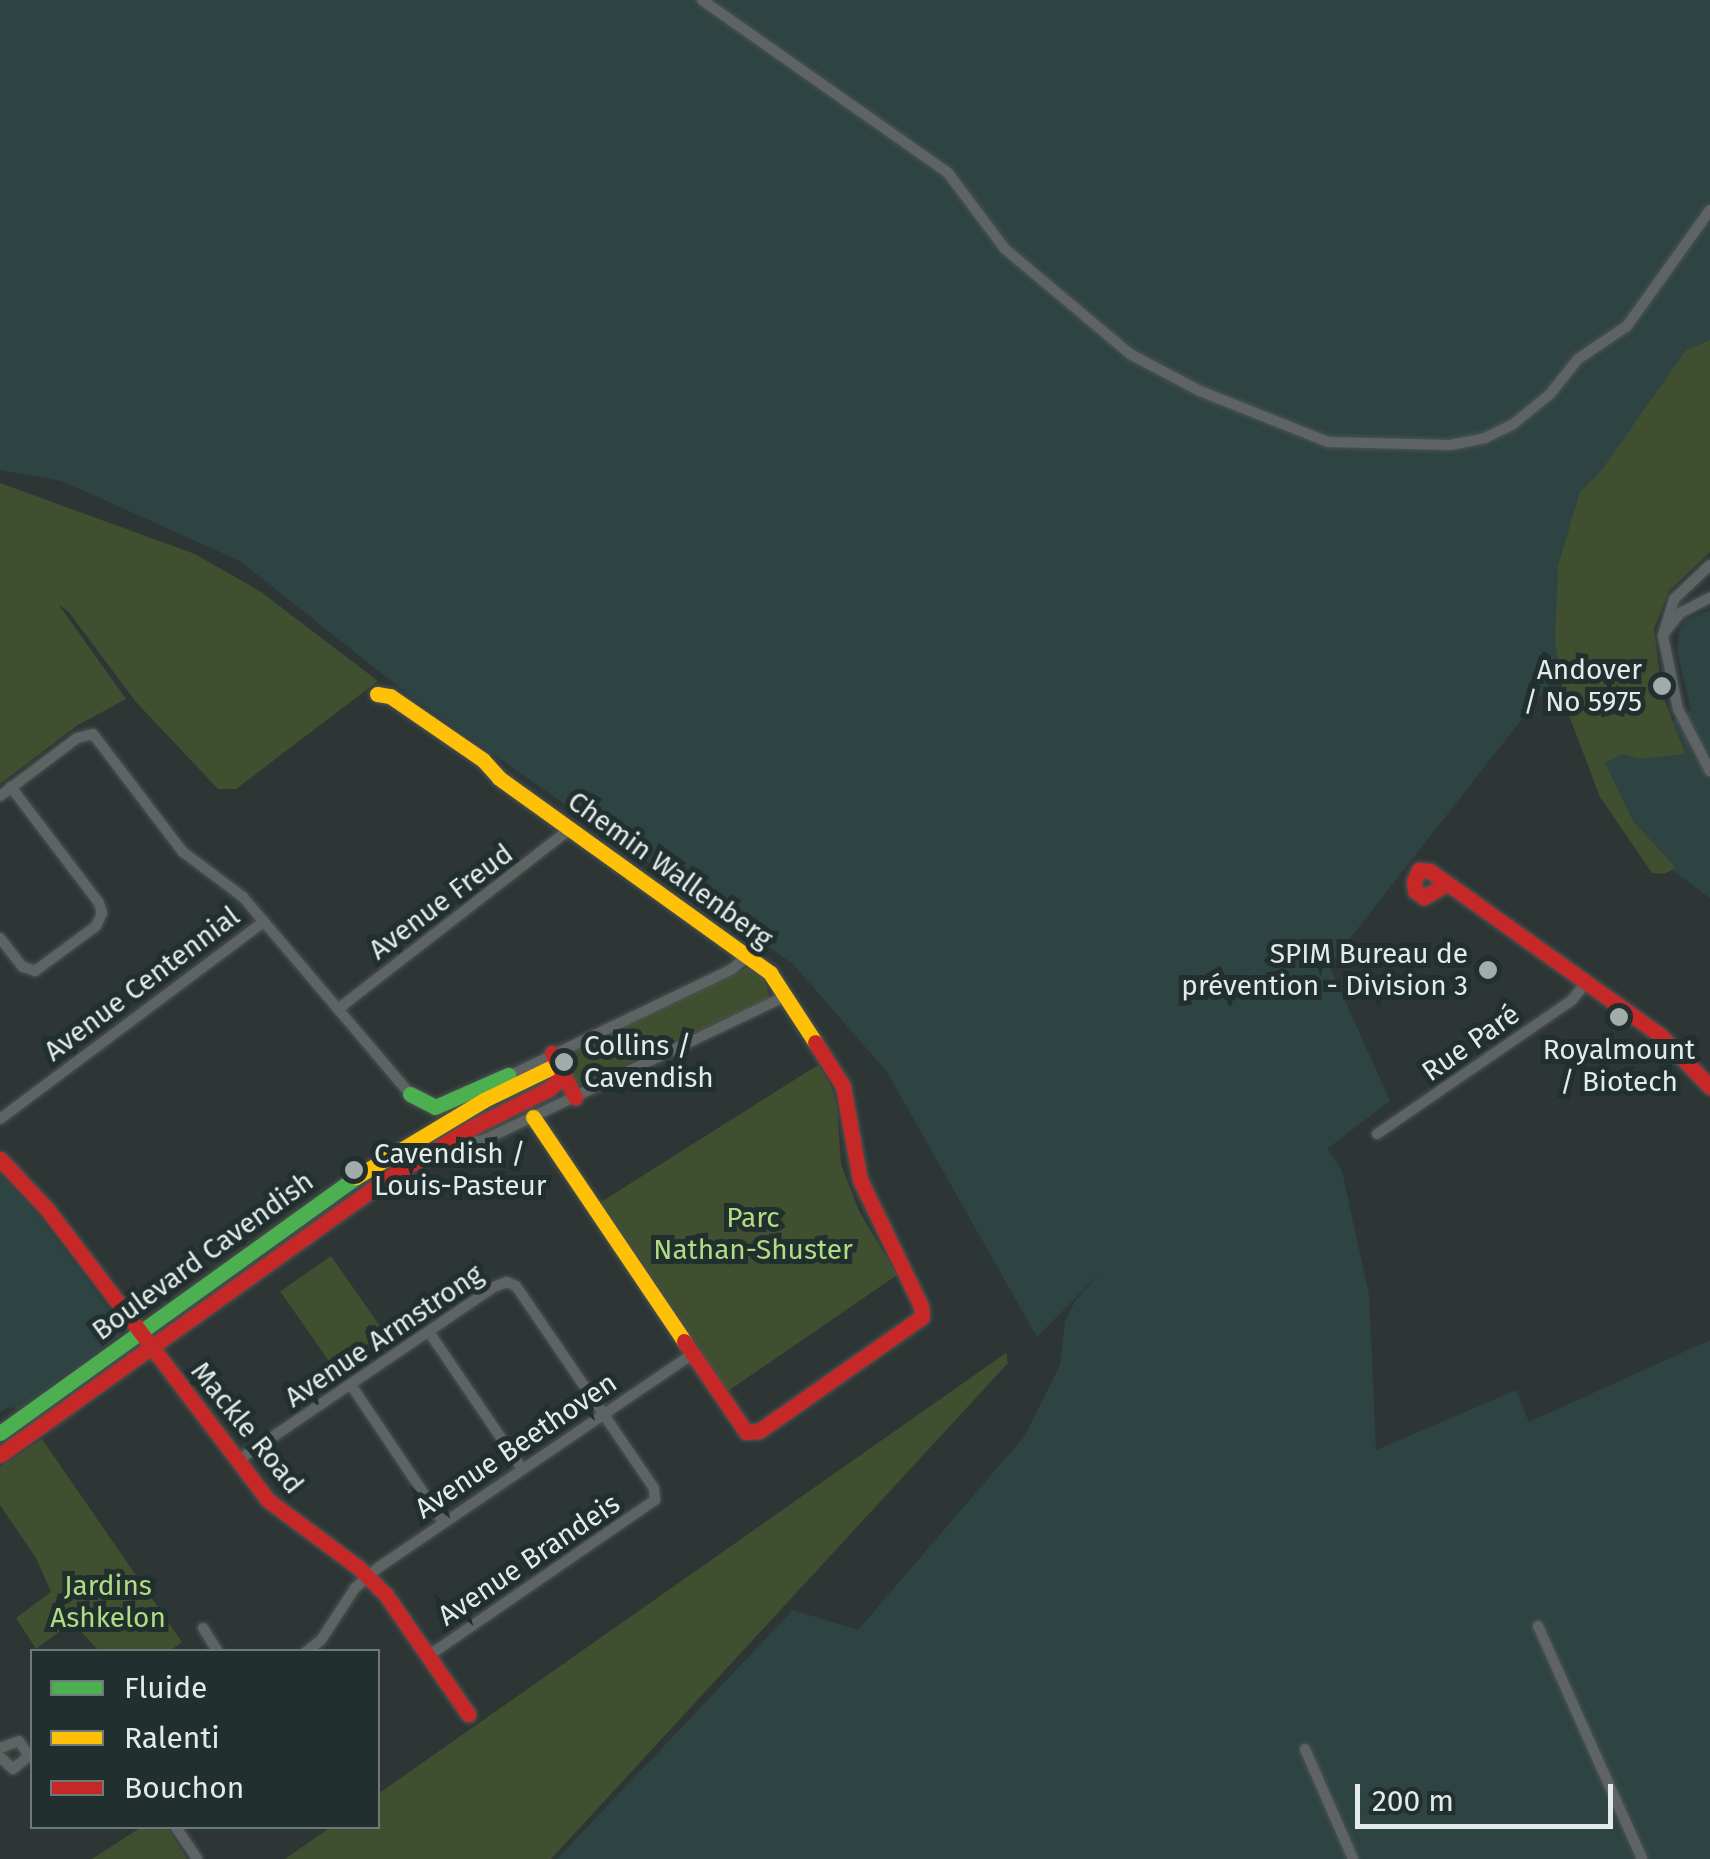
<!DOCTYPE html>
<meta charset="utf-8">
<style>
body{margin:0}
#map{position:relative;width:1710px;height:1859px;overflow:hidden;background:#2e3635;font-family:"Fira Sans",sans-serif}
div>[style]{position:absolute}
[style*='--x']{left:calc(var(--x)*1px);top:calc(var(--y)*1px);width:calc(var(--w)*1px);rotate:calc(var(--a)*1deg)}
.built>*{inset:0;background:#2e4442}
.green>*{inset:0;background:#3f4f2f;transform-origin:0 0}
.roads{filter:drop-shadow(0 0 2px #4c5352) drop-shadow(0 0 2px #4c5352)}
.street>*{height:10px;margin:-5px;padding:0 5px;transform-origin:5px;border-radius:5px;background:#5e6463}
.fast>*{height:15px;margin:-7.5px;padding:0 7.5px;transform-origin:7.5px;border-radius:7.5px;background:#4caf50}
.slow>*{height:15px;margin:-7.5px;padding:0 7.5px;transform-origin:7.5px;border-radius:7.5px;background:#ffc107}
.jam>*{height:15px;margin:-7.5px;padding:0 7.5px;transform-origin:7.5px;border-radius:7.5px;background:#c62828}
.dots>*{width:28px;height:28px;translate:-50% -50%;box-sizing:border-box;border:5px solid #212f2e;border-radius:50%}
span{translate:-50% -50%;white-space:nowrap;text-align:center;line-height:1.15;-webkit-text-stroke:10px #212f2e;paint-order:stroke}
.poi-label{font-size:28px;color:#e2ebea}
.right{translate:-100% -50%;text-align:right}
.left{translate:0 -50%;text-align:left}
.street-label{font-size:28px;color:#e2ebea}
.park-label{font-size:28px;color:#b2dc83}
.legend{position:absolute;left:30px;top:1649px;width:350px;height:180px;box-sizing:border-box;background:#212f2e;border:2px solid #6e7a79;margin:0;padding:12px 18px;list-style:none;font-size:30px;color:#e2ebea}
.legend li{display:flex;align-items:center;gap:20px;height:50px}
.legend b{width:50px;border:2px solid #6e7a79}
.scale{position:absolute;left:1355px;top:1784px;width:258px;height:45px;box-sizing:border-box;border:5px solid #e2ebea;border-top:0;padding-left:12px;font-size:30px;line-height:35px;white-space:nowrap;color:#e2ebea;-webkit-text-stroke:8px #212f2e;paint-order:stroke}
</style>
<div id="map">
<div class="built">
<i style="clip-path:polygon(0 0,1710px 0,1710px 348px,1569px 659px,1329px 965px,1390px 1101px,1327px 1149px,1342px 1171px,1369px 1295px,1376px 1450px,1516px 1390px,1529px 1422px,1710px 1340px,1710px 1859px,557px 1859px,793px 1610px,858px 1630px,1024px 1437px,1060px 1365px,1065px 1321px,1075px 1301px,1109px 1264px,1037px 1337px,887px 1072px,793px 964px,410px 696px,240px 561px,62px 481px,0 470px)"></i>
<i style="clip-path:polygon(1710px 610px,1710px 898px,1631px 840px,1594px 770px,1691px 710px,1677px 651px,1679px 631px,1686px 620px)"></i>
<i style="clip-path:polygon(0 1174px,37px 1214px,123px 1328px,121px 1334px,18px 1409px,8px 1407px,0 1413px)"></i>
</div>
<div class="green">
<i style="clip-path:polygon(1710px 340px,1710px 552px,1669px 591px,1654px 629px,1662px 693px,1685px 754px,1641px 759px,1622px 754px,1605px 763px,1633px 821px,1676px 868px,1664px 874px,1652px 873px,1600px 797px,1565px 705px,1555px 641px,1558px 566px,1580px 492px,1601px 471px,1686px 350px)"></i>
<i style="clip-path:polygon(0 483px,195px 554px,261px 592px,378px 681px,236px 789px,218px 789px,136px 702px,68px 611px,59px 605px,126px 699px,78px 725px,0 784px)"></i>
<i style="clip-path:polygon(748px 967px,764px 978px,770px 998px,578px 1087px,564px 1060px,566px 1053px)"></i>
<i style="clip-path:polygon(818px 1065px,832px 1088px,837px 1106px,841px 1164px,859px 1211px,897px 1275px,728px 1391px,601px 1202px)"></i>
<i style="left:331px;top:1256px;width:93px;height:62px;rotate:55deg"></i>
<i style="clip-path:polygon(1006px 1353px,1008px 1363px,551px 1859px,285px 1859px,331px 1827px,378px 1826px,378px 1794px)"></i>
<i style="clip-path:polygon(42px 1439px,182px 1642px,170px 1651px,99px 1651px,72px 1622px,36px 1649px,16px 1618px,51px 1592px,36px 1558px,0 1505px,0 1467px)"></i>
<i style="clip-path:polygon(143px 1826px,167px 1827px,187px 1859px,92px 1859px)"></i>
</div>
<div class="roads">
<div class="street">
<i style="--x:702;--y:0;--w:301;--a:35.1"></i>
<i style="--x:948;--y:173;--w:95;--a:53.1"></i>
<i style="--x:1005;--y:249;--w:163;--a:40"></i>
<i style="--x:1130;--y:354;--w:79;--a:27.9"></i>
<i style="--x:1200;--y:391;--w:138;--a:21.7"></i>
<i style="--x:1328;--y:442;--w:122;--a:1.4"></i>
<i style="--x:1450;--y:445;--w:36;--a:-11"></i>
<i style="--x:1485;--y:438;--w:30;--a:-26"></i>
<i style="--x:1512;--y:425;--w:49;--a:-39.2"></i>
<i style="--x:1550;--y:394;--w:45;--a:-51.3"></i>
<i style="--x:1578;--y:359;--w:59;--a:-34"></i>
<i style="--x:1627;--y:326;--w:143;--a:-54.4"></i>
<i style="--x:1710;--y:565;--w:50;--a:136.6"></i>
<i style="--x:1674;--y:599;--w:39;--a:107"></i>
<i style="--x:1663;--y:636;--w:75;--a:78.4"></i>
<i style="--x:1678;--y:709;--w:70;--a:62.7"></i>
<i style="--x:1666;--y:631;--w:23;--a:-52"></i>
<i style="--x:1680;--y:613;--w:34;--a:-27"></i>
<i style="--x:0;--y:796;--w:96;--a:-37"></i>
<i style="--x:77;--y:738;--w:16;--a:-14"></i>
<i style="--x:93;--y:734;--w:148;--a:52.7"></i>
<i style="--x:183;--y:852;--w:75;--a:36.9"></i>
<i style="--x:243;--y:897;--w:258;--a:49.7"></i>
<i style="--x:0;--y:938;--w:37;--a:52"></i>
<i style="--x:23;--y:967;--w:13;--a:18"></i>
<i style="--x:35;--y:971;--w:76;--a:-36.4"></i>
<i style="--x:96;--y:926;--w:14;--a:-65"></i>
<i style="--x:102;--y:913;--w:10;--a:-107"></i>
<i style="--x:99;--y:903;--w:146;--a:-127.2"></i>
<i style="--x:338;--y:1009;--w:294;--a:-37.8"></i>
<i style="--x:505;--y:1078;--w:252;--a:-25.6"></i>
<i style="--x:732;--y:969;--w:22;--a:-39"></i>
<i style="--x:0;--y:1119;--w:329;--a:-36.8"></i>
<i style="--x:1377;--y:1134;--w:237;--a:-34.5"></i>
<i style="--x:1572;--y:1000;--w:22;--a:-51"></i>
<i style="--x:445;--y:1148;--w:40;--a:-12"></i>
<i style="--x:484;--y:1140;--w:335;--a:-25.5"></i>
<i style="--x:429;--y:1332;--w:166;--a:55.8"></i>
<i style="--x:351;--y:1385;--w:165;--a:56.1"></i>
<i style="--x:237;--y:1461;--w:310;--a:-34.1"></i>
<i style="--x:494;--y:1287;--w:14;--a:-21"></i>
<i style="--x:507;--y:1282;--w:10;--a:24"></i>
<i style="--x:516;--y:1286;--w:245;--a:55.7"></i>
<i style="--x:654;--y:1488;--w:12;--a:85"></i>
<i style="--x:655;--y:1500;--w:275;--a:145.5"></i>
<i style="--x:1538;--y:1626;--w:255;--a:65.9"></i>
<i style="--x:203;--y:1628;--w:28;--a:58"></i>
<i style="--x:306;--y:1652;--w:19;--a:-39"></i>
<i style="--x:321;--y:1640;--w:62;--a:-56.8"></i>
<i style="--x:355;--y:1588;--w:32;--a:-41"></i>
<i style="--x:379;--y:1567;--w:377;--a:-34.2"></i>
<i style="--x:0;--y:1748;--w:20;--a:-20"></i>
<i style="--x:19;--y:1741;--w:18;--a:56"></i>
<i style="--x:29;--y:1756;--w:21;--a:141"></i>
<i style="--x:13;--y:1769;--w:18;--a:-137"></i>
<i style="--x:1305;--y:1749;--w:120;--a:66.4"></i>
<i style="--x:175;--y:1826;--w:40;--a:56"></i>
</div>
<div class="fast">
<i style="--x:410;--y:1094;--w:28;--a:27"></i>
<i style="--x:435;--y:1107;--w:80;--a:-23.7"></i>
<i style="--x:0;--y:1433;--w:438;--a:-35.7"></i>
</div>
<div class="slow">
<i style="--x:377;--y:694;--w:13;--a:9"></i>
<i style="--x:390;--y:696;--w:113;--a:34.5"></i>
<i style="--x:483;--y:760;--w:24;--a:48"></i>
<i style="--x:499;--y:778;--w:334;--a:35.7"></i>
<i style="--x:770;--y:973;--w:82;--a:56.9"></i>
<i style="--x:533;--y:1117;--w:270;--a:56"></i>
<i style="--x:356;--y:1177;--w:149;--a:-31"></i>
<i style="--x:484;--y:1100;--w:82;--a:-25.9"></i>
</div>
<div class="jam">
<i style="--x:1446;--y:884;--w:26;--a:149"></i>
<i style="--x:1424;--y:897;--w:11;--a:-146"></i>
<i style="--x:1415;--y:891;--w:10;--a:-96"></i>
<i style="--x:1414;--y:881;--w:12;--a:-66"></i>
<i style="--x:1419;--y:870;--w:11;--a:5"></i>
<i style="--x:1430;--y:871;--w:282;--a:35.5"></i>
<i style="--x:1660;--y:1035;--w:72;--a:46.1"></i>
<i style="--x:552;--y:1053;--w:50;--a:62.4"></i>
<i style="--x:0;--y:1159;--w:69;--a:46.8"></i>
<i style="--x:47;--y:1209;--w:367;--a:52.8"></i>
<i style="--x:269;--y:1501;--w:111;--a:36.6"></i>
<i style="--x:358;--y:1567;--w:40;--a:45"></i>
<i style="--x:386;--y:1595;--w:145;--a:55.4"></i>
<i style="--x:684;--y:1341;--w:110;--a:55.7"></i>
<i style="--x:746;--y:1432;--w:13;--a:-4"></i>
<i style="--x:759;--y:1431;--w:199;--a:-35"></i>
<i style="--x:922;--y:1317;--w:11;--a:-95"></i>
<i style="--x:921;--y:1306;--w:140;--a:-115.8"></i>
<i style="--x:860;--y:1180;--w:96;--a:-100.3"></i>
<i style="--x:843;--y:1086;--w:52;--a:-122.5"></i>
<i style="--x:0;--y:1455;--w:473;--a:-35.5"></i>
<i style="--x:385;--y:1180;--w:100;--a:-31.2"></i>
<i style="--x:471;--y:1128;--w:87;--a:-26.6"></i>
<i style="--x:549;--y:1089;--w:21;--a:-43"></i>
</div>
</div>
<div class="dots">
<i style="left:1662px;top:686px;background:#a3acab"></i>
<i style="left:1488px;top:970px;background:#a3acab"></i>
<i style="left:1619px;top:1017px;background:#a3acab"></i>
<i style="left:564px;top:1062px;background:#a3acab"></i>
<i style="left:354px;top:1170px;background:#a3acab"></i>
</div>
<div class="poi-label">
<span class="right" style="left:1642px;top:686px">Andover<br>/ No 5975</span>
<span class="right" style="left:1468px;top:970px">SPIM Bureau de<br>prévention - Division 3</span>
<span class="left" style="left:584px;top:1062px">Collins /<br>Cavendish</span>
<span style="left:1619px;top:1066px">Royalmount<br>/ Biotech</span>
<span class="left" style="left:374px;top:1170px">Cavendish /<br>Louis-Pasteur</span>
</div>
<div class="street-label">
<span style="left:670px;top:870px;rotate:36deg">Chemin Wallenberg</span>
<span style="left:441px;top:902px;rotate:-37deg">Avenue Freud</span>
<span style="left:142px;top:984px;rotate:-37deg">Avenue Centennial</span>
<span style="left:1471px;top:1043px;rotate:-35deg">Rue Paré</span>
<span style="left:203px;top:1256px;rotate:-36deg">Boulevard Cavendish</span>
<span style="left:384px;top:1336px;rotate:-34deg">Avenue Armstrong</span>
<span style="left:247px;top:1428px;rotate:51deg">Mackle Road</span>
<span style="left:516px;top:1446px;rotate:-34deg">Avenue Beethoven</span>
<span style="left:529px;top:1560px;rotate:-34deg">Avenue Brandeis</span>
</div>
<div class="park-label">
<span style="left:753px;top:1234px">Parc<br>Nathan-Shuster</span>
<span style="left:108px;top:1602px">Jardins<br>Ashkelon</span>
</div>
<ul class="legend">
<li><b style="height:12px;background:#4caf50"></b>Fluide</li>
<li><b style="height:12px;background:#ffc107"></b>Ralenti</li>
<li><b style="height:12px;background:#c62828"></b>Bouchon</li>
</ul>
<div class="scale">200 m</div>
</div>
